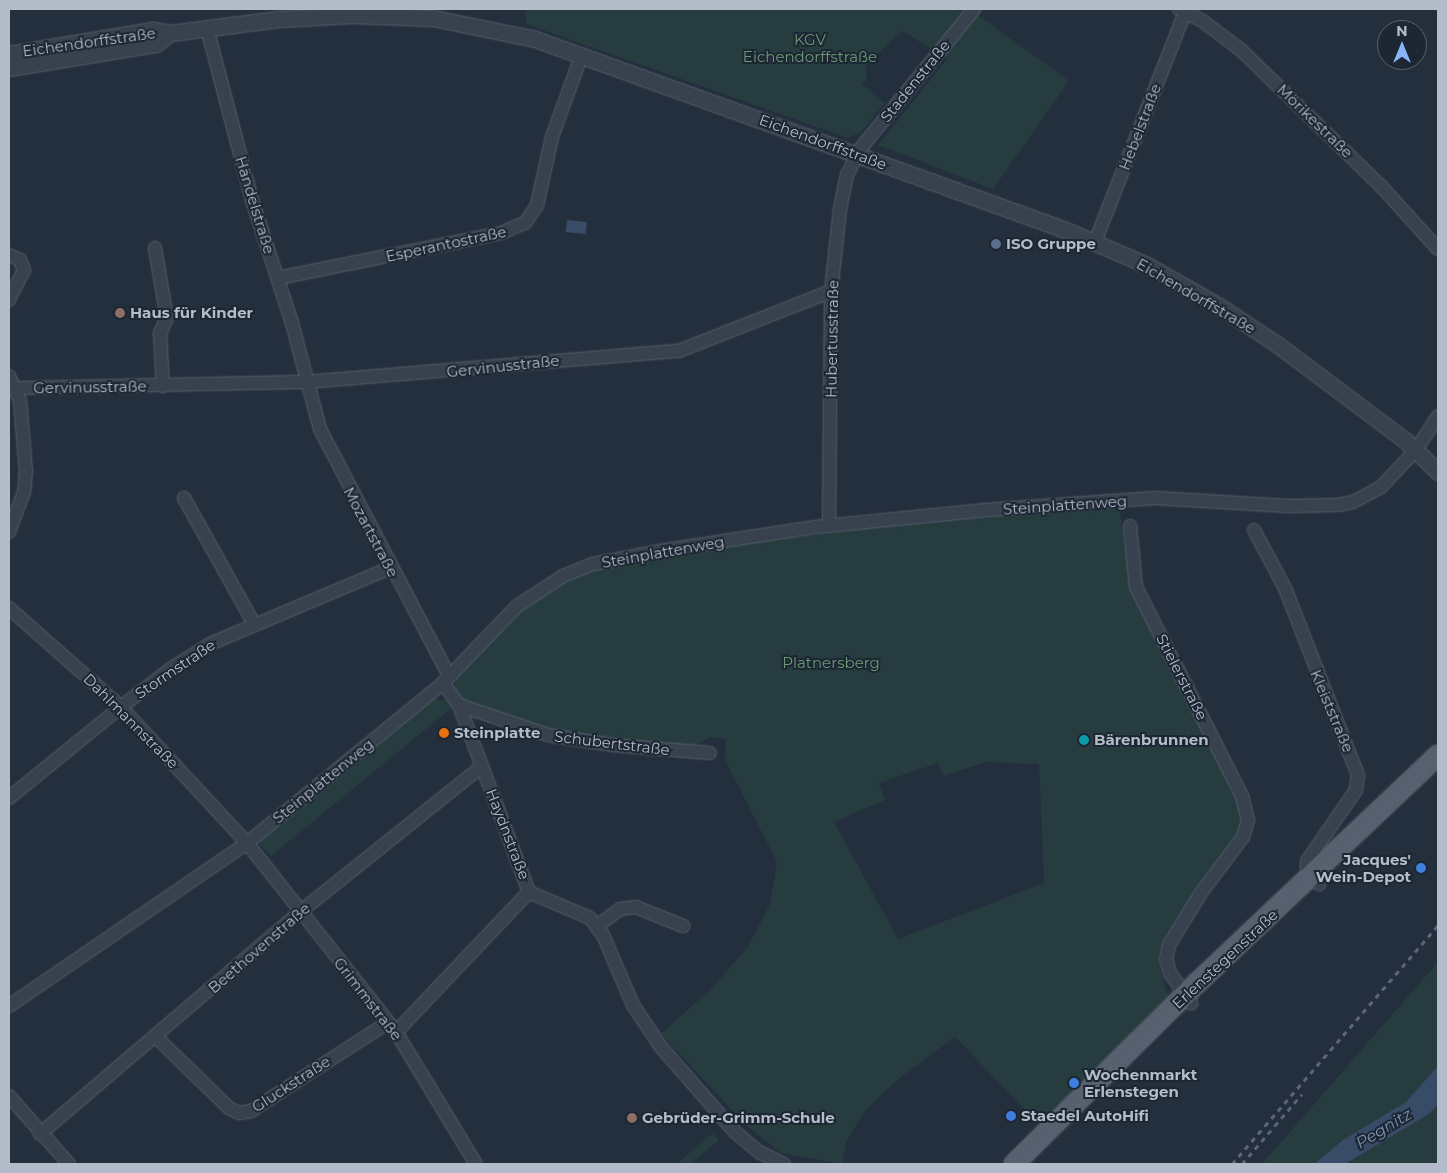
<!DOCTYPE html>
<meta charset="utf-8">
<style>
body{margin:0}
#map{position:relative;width:1447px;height:1173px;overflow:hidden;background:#242f3e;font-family:Montserrat,sans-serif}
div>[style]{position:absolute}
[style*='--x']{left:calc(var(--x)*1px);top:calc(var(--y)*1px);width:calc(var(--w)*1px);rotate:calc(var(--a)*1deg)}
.green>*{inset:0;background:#263c3f}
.water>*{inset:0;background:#394c67;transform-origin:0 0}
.roads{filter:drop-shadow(0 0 1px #565f6c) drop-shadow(0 0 1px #565f6c)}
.minor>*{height:12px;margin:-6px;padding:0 6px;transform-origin:6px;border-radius:6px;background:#38414e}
.tertiary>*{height:15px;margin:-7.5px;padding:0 7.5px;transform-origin:7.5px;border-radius:7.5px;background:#38414e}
.primary>*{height:20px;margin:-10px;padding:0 10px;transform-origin:10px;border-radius:10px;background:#56606e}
.tram>*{height:1px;margin:-0.5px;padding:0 0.5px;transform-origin:0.5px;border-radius:0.5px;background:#5a6575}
.rail>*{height:3px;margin-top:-1.5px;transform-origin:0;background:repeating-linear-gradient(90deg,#5a6575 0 5px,transparent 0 10px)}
.dots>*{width:14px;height:14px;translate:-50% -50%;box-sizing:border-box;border:2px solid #1d2633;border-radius:50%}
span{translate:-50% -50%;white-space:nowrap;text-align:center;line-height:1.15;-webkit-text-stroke:4px #1d2633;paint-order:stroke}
.park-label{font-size:15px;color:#6b9a76}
.street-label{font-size:15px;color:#b4bcc9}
.poi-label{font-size:15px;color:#b4bcc9;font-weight:700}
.left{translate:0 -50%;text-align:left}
.right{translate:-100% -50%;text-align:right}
.water-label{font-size:16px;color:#7c92b1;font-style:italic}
.frame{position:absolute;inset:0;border:10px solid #b4bcc9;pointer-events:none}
.north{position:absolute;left:1377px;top:20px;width:50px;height:50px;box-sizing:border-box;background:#1d2633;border:1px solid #59626f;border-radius:50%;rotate:0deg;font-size:14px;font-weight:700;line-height:20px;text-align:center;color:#b4bcc9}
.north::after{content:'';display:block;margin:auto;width:18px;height:22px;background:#8ab4f8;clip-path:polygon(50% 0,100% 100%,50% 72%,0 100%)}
</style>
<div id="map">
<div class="green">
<i style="clip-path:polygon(526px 9px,983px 9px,978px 15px,1069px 81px,993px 189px,878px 145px,947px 59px,902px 31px,866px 65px,867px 78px,862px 84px,885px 103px,861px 132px,848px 138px,526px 24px)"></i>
<i style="clip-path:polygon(evenodd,1119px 507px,1131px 588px,1240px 807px,1241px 825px,1232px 842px,1199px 884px,1165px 938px,1159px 953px,1160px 969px,1168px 996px,1040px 1125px,955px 1037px,898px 1079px,864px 1112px,846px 1142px,842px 1164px,781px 1153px,748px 1127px,661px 1034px,711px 989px,748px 947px,770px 904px,777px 862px,725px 760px,726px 739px,711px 737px,692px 747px,549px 731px,462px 700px,454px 690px,456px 676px,498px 626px,550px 588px,602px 566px,754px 542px,907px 523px,1119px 507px,986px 762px,1039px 764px,1044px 883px,898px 939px,834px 822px,885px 800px,879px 783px,938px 763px,943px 776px,986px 762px)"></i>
<i style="clip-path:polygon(434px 699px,446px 700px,453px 707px,271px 856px,260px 845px,261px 838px)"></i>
<i style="clip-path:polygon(1438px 962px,1438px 1164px,1262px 1164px)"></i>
<i style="clip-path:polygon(713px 1133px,719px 1140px,690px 1164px,676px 1164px)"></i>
</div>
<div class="water">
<i style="left:567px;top:220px;width:20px;height:12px;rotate:6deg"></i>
<i style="clip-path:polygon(1438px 1066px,1438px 1105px,1427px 1115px,1345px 1164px,1314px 1164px,1343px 1140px,1406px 1102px)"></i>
</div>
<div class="roads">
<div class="minor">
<i style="--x:1179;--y:9;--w:28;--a:27"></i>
<i style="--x:1204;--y:22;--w:48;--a:37.3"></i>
<i style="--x:1242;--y:51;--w:194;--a:44.2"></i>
<i style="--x:1381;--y:186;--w:85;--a:47.9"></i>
<i style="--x:207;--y:28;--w:181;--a:75.3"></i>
<i style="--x:253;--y:203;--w:126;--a:72"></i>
<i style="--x:292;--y:323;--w:110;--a:75.2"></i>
<i style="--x:320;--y:429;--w:279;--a:62.4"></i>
<i style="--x:1095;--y:242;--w:247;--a:-68.6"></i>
<i style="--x:155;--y:248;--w:71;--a:80.3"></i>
<i style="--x:167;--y:318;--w:17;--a:115"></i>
<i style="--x:160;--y:333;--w:53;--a:86.8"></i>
<i style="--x:9;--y:255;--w:12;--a:24"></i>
<i style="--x:20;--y:260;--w:11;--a:68"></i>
<i style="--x:24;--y:270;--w:34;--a:117"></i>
<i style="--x:278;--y:278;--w:227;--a:-11.4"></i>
<i style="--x:501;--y:233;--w:26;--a:-23"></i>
<i style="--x:525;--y:223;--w:22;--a:-56"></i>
<i style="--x:537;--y:205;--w:70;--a:-77.6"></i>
<i style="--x:552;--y:137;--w:88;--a:-70.1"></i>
<i style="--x:9;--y:376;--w:27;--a:66"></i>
<i style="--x:20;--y:401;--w:70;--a:85.1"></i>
<i style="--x:26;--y:471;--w:21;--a:95"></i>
<i style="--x:24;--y:492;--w:43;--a:110.6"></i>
<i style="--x:16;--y:388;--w:290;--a:-1.2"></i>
<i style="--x:306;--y:382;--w:374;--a:-4.8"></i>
<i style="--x:679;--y:351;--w:163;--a:-21.5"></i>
<i style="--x:184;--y:498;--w:144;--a:60.9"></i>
<i style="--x:829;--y:526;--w:235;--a:-89.5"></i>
<i style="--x:831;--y:291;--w:81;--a:-83.7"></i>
<i style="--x:840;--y:210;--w:36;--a:-79"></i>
<i style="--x:847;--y:175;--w:29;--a:-63"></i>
<i style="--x:860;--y:149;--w:181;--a:-50.8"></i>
<i style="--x:1130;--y:526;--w:61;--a:84.4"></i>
<i style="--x:1136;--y:587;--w:234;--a:63.1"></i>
<i style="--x:1242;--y:796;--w:25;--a:76"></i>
<i style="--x:1248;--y:820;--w:18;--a:106"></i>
<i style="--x:1243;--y:837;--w:70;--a:126.9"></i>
<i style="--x:1201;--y:893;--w:61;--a:121.6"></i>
<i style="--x:1169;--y:945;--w:14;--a:102"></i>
<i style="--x:1166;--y:959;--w:15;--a:74"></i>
<i style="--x:1170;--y:973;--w:37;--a:55"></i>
<i style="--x:1254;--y:530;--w:66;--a:61.9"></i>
<i style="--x:1285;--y:588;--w:201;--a:68.7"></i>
<i style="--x:1358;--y:775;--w:15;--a:98"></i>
<i style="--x:1356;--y:790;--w:86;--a:124.6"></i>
<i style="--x:1307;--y:861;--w:10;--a:90"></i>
<i style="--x:1307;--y:871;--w:18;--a:47"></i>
<i style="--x:9;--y:608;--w:149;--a:41.5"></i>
<i style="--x:121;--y:707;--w:185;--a:47.2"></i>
<i style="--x:247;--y:843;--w:241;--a:51.7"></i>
<i style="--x:396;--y:1032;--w:154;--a:58.8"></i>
<i style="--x:459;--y:705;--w:94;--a:18.6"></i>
<i style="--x:548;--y:735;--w:66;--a:8.7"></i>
<i style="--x:613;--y:745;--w:97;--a:4.7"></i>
<i style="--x:9;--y:798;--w:144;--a:-39.1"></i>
<i style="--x:121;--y:707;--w:64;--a:-37.4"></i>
<i style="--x:172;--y:668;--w:45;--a:-32.3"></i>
<i style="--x:210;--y:644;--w:195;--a:-22.9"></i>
<i style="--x:529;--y:892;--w:66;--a:23.1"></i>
<i style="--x:590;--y:918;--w:21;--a:53"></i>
<i style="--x:603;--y:935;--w:76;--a:66.8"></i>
<i style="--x:633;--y:1005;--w:50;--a:56.3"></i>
<i style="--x:661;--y:1047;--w:113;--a:49"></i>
<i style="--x:735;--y:1132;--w:31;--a:40"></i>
<i style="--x:759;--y:1152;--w:28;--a:26"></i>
<i style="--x:597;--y:926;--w:29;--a:-36"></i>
<i style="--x:620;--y:909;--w:16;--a:-7"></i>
<i style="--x:636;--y:907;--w:51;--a:22"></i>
<i style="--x:9;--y:1006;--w:288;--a:-34.4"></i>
<i style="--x:247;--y:843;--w:253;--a:-39.2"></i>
<i style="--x:443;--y:683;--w:107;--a:-46.1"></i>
<i style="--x:517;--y:606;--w:55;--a:-33.1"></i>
<i style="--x:563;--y:576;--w:32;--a:-22"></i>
<i style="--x:593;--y:564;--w:74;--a:-10.9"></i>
<i style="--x:666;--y:550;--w:151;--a:-8.8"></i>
<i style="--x:815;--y:527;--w:172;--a:-5.7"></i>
<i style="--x:986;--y:510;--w:169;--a:-4.1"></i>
<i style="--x:1155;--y:498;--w:133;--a:3.4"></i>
<i style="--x:1288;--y:506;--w:50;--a:-1.1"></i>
<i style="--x:1338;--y:505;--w:15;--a:-11"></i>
<i style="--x:1353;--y:502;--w:32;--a:-28"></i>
<i style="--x:1381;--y:487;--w:51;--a:-46.6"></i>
<i style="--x:1416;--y:450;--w:40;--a:-57.1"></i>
<i style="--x:396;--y:1032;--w:193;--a:-46.5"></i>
<i style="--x:529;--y:892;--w:200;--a:-110.5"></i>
<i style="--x:459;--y:705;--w:27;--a:-126"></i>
<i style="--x:156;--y:1037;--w:102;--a:44.2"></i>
<i style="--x:229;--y:1108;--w:11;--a:27"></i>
<i style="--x:239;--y:1113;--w:12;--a:-9"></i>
<i style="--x:251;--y:1111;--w:162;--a:-32.9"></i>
<i style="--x:9;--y:1096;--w:91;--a:48.6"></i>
<i style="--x:40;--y:1134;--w:342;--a:-40.5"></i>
<i style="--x:300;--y:912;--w:233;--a:-38.7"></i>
</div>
<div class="tertiary">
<i style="--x:9;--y:54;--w:146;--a:-9.5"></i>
<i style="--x:153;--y:30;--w:17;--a:10"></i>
<i style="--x:170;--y:33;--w:110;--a:-7.3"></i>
<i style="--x:279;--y:19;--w:73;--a:-3.1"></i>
<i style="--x:352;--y:15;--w:81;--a:2.1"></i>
<i style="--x:433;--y:18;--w:104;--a:11.6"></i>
<i style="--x:535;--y:39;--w:561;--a:19.79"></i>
<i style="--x:1063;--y:229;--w:91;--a:23.2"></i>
<i style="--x:1147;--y:265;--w:83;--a:29.7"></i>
<i style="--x:1219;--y:306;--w:71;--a:33.5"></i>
<i style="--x:1278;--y:345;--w:160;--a:36.9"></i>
<i style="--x:1406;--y:441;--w:45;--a:44.1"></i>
<i style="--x:9;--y:68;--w:149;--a:-9.3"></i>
<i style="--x:156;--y:44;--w:18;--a:-38"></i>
</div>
<div class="primary">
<i style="--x:1014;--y:1164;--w:256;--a:-44.7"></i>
<i style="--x:1196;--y:984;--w:333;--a:-43.4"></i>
</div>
</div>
<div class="tram">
<i style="--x:1019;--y:1164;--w:243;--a:-45"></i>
<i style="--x:1191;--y:992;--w:308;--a:-43.8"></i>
<i style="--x:1413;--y:779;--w:32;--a:-39"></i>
</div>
<div class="rail">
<i style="--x:1232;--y:1164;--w:316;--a:-49.2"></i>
<i style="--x:1242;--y:1164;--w:92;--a:-49.4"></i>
</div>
<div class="dots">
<i style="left:996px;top:244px;background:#5c6f8a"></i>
<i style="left:120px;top:313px;background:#8d6e63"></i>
<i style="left:444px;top:733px;background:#e8710a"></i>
<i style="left:1084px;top:740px;background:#0f9aa8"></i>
<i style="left:1421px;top:868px;background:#3f7fe0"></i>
<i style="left:1074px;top:1083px;background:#3f7fe0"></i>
<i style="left:1011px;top:1116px;background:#3f7fe0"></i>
<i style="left:632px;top:1118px;background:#8d6e63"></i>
</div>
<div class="park-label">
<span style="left:810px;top:48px">KGV<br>Eichendorffstraße</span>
<span style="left:831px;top:663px">Platnersberg</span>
</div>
<div class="street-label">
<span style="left:89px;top:42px;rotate:-8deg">Eichendorffstraße</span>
<span style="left:915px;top:81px;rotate:-51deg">Stadenstraße</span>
<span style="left:1315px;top:121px;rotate:44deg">Mörikestraße</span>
<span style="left:1140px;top:127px;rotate:-69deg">Hebelstraße</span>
<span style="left:823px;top:142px;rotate:20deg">Eichendorffstraße</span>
<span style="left:255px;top:205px;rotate:73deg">Händelstraße</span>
<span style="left:446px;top:244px;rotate:-12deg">Esperantostraße</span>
<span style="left:1196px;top:296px;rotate:30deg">Eichendorffstraße</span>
<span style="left:832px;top:339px;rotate:-89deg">Hubertusstraße</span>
<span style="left:503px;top:366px;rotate:-6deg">Gervinusstraße</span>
<span style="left:90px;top:387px;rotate:-1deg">Gervinusstraße</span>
<span style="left:1065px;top:505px;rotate:-4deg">Steinplattenweg</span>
<span style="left:371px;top:532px;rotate:62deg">Mozartstraße</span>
<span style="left:663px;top:552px;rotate:-10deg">Steinplattenweg</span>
<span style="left:175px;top:669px;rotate:-34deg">Stormstraße</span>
<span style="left:1182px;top:677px;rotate:63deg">Stielerstraße</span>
<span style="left:1332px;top:711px;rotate:67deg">Kleiststraße</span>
<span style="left:131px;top:721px;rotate:45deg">Dahlmannstraße</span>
<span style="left:612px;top:743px;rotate:7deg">Schubertstraße</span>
<span style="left:323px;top:781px;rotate:-39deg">Steinplattenweg</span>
<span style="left:508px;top:834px;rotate:69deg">Haydnstraße</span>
<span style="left:259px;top:948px;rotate:-41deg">Beethovenstraße</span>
<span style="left:1225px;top:959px;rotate:-43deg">Erlenstegenstraße</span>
<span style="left:368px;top:999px;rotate:52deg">Grimmstraße</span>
<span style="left:291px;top:1084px;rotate:-33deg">Gluckstraße</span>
</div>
<div class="poi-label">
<span class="left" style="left:1006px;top:244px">ISO Gruppe</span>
<span class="left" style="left:130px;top:313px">Haus für Kinder</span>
<span class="left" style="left:454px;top:733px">Steinplatte</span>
<span class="left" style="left:1094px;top:740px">Bärenbrunnen</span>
<span class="right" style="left:1411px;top:868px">Jacques'<br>Wein-Depot</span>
<span class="left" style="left:1084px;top:1083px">Wochenmarkt<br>Erlenstegen</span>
<span class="left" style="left:1021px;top:1116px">Staedel AutoHifi</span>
<span class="left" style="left:642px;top:1118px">Gebrüder-Grimm-Schule</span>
</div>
<div class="water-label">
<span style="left:1384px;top:1129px;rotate:-31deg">Pegnitz</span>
</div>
<div class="frame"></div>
<div class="north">N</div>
</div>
